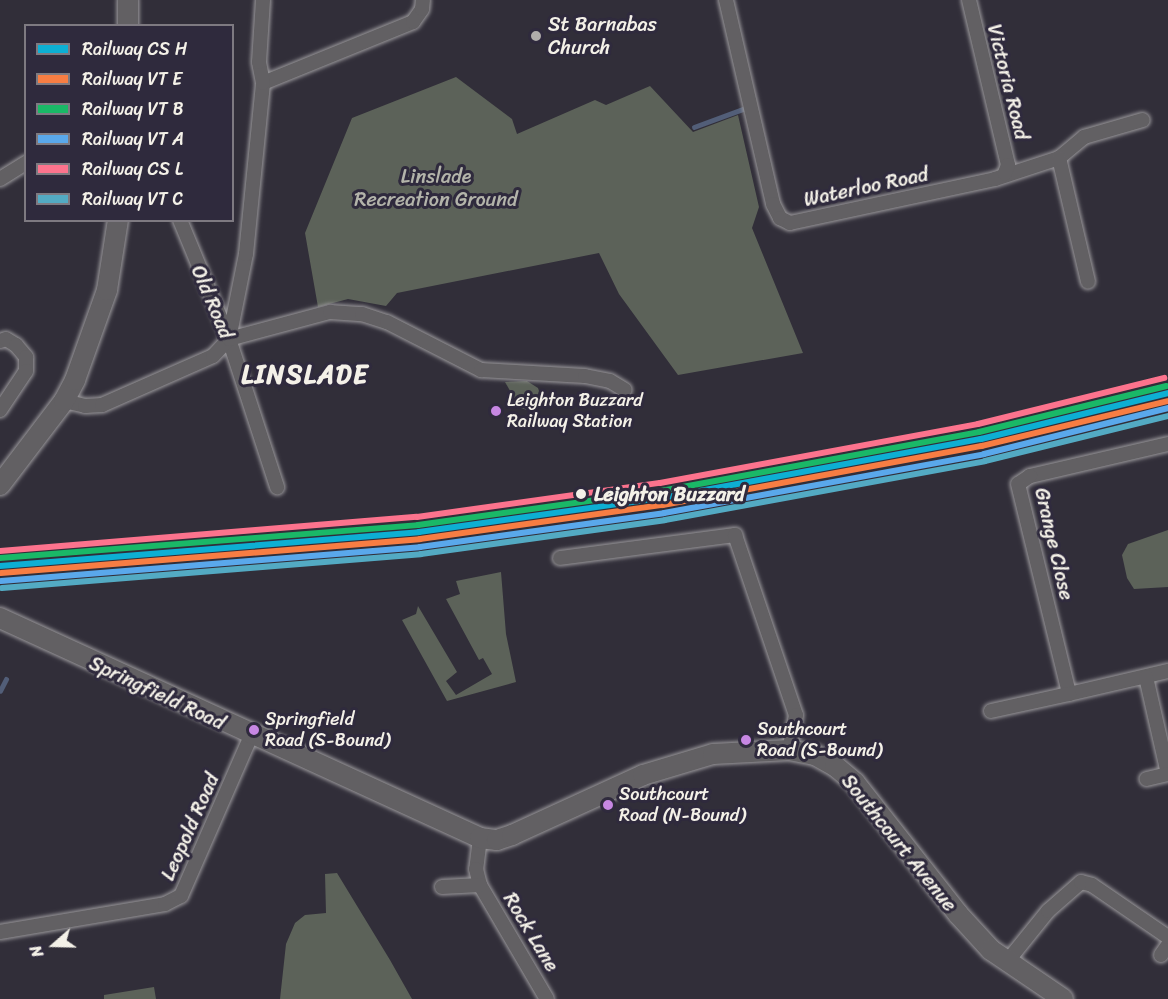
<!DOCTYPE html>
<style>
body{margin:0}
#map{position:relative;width:1168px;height:999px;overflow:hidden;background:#312e39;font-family:Sriracha,sans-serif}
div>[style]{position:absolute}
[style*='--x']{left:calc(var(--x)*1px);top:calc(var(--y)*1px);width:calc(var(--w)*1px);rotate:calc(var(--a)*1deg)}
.green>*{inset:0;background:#5c6259}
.stream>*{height:4.5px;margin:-2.25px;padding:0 2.25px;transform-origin:2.25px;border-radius:2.25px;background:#525e78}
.roads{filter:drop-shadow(0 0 2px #9a989b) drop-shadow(0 0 2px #9a989b)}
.street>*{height:14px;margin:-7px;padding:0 7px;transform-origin:7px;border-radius:7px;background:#626063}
.secondary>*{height:20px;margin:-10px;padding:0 10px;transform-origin:10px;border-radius:10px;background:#626063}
.rail-1>*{height:6px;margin:-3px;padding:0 3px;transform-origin:3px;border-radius:3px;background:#0dafd3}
.rail-2>*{height:6px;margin:-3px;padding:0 3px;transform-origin:3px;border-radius:3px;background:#f77d43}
.rail-3>*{height:6px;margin:-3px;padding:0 3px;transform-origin:3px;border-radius:3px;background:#1ab867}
.rail-4>*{height:6px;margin:-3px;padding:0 3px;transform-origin:3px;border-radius:3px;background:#5aa8eb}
.rail-5>*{height:6px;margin:-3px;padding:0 3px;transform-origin:3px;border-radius:3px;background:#fc738d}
.rail-6>*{height:6px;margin:-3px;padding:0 3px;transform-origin:3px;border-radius:3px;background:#53aac3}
.dots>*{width:16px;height:16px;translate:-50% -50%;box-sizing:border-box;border:3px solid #2f2a3d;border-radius:50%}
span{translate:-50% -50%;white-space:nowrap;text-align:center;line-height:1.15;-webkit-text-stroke:6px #2f2a3d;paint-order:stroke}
.bus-label{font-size:18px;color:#f4f1e8}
.left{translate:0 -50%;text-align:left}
.poi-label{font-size:20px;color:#f4f1e8}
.street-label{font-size:20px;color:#f4f1e8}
.park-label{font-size:20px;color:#b3b4aa}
.stop-label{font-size:20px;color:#f4f1e8;font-weight:700}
.district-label{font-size:26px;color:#f4f1e8;font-weight:700;letter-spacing:1.5px}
.legend{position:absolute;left:24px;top:24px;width:210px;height:198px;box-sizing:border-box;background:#2f2a3d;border:2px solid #7e7a81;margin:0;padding:8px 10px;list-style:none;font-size:18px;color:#f4f1e8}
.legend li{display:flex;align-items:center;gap:12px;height:30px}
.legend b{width:30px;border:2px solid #7e7a81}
.north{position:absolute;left:24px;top:915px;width:60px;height:60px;-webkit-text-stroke:4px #2f2a3d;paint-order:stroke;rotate:250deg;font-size:16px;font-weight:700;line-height:24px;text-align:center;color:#f4f1e8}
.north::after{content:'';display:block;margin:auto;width:21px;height:27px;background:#f4f1e8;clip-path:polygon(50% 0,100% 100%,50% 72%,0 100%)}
</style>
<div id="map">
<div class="green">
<i style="clip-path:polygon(456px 77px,512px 119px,517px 134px,595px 100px,606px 105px,650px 86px,693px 132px,738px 115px,759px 207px,752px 228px,803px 353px,678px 375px,619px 294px,599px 253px,397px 293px,386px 306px,348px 299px,318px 307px,305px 233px,352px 118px)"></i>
<i style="clip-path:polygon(527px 381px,538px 388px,541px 397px,531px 411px,520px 408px,505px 382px)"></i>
<i style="clip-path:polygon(1168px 530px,1168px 587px,1134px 589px,1127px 578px,1122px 555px,1128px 544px)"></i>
<i style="clip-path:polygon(501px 572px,506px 634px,516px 682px,447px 701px,402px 620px,416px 614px,418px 606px,457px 672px,446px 681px,456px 695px,492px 674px,483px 658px,479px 660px,446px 599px,460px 594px,456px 581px)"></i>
<i style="clip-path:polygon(337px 873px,390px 960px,412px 999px,280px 999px,286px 944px,295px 923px,305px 915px,326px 913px,325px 874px)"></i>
<i style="clip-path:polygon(154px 987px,156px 999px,104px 999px,104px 995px)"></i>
</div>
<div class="stream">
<i style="--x:694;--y:127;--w:52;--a:-20.2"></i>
<i style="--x:0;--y:691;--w:13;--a:-63"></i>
</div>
<div class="roads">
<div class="street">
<i style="--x:726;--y:0;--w:209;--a:77"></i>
<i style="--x:773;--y:204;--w:16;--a:63"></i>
<i style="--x:780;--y:218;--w:11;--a:27"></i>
<i style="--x:790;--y:223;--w:210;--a:-12.1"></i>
<i style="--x:995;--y:179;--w:67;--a:-18.2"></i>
<i style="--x:1059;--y:158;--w:33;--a:-40"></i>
<i style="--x:1084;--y:137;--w:61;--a:-16.1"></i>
<i style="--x:969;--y:0;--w:170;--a:76.7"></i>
<i style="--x:1008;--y:165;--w:9;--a:111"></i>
<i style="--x:263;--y:83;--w:162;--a:-22.1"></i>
<i style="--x:413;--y:22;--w:16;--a:-55"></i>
<i style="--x:422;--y:9;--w:9;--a:-84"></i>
<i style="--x:1059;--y:158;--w:127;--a:76.8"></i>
<i style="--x:0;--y:179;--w:31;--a:-32"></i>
<i style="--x:180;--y:220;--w:129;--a:67.6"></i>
<i style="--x:229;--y:339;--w:156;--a:72"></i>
<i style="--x:229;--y:339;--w:87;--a:-78.7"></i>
<i style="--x:246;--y:254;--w:172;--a:-84.3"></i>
<i style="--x:263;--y:83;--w:21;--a:-101"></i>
<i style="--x:259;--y:62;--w:62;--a:-86.3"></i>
<i style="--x:0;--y:341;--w:6;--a:-18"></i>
<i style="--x:6;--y:339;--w:12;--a:31"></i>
<i style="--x:16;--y:345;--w:16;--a:50"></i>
<i style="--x:26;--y:357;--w:14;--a:90"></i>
<i style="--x:26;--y:371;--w:47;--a:123.7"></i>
<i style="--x:64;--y:401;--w:22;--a:13"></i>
<i style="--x:85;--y:406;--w:17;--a:-3"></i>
<i style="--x:102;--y:405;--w:121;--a:-23.8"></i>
<i style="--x:213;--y:356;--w:23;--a:-47"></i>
<i style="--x:229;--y:339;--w:105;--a:-15"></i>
<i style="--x:330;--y:312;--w:32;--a:4"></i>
<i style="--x:362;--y:314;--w:26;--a:18"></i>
<i style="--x:387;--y:322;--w:106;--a:27.1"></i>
<i style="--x:481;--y:370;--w:104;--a:3.3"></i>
<i style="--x:585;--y:376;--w:25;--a:11"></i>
<i style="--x:610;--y:381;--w:17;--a:31"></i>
<i style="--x:1168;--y:444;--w:142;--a:166.9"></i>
<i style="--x:1030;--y:476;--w:14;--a:146"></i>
<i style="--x:1018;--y:484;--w:216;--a:76.3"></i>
<i style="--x:1069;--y:694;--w:102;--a:-13.1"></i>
<i style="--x:560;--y:558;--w:177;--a:-7.5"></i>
<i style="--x:735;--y:535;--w:190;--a:71.3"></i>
<i style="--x:796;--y:715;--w:36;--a:101"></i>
<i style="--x:1146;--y:677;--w:99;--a:77.2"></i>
<i style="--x:1168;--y:774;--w:22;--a:167"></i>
<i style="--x:991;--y:711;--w:80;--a:-12.3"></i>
<i style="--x:480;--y:838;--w:31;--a:97"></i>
<i style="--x:476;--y:869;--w:16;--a:76"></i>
<i style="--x:480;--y:885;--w:132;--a:59.6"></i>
<i style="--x:442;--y:887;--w:38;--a:-3"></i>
<i style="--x:0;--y:932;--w:167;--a:-9.6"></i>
<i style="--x:165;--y:904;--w:18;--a:-27"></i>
<i style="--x:181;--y:896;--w:175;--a:-66.4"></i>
<i style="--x:1161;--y:955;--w:12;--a:-55"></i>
<i style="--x:1006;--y:963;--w:67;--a:-51.1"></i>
<i style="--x:1048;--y:911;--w:44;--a:-41.3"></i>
<i style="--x:1081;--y:882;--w:11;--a:15"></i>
<i style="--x:1092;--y:885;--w:92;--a:34.4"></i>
</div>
<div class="secondary">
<i style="--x:128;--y:26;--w:26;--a:-90"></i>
<i style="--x:0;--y:485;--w:106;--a:-52.7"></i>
<i style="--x:64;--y:401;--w:24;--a:-62"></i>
<i style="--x:75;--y:380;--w:96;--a:-70.4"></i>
<i style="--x:107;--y:290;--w:71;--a:-81.1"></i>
<i style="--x:0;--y:618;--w:528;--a:24.62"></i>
<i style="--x:480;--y:838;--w:17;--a:7"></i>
<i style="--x:497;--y:840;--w:16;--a:-18"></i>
<i style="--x:512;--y:835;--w:144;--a:-24.6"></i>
<i style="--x:643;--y:775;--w:73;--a:-16.7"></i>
<i style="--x:713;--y:754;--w:76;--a:-3"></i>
<i style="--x:789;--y:750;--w:26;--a:11"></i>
<i style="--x:815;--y:755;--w:23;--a:29"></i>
<i style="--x:835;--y:766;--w:26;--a:40"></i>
<i style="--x:855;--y:783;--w:167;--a:51.8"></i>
<i style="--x:958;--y:914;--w:49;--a:47.5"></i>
<i style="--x:991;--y:950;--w:87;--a:34.2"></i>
</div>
</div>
<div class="rail-1">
<i style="--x:0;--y:566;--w:420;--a:-4.6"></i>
<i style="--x:419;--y:532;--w:245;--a:-8"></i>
<i style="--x:662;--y:498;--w:324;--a:-10.5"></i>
<i style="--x:981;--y:439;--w:193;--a:-13.8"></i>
</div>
<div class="rail-2">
<i style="--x:1;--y:573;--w:420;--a:-4.6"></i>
<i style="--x:420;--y:539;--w:245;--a:-8"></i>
<i style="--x:663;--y:505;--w:324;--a:-10.5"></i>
<i style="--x:982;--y:446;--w:191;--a:-13.6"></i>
</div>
<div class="rail-3">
<i style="--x:0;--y:558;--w:419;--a:-4.5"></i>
<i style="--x:418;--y:525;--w:245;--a:-8"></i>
<i style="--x:661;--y:491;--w:323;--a:-10.5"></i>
<i style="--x:979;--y:432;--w:193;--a:-13.8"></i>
</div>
<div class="rail-4">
<i style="--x:1;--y:581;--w:420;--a:-4.6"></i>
<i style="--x:420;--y:547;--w:246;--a:-7.9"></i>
<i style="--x:664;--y:513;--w:325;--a:-10.4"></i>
<i style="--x:984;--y:454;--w:190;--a:-14"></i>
</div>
<div class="rail-5">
<i style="--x:0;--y:551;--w:418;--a:-4.7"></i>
<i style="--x:417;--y:517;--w:245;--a:-8"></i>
<i style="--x:660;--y:483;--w:323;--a:-10.5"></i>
<i style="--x:978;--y:424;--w:192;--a:-13.9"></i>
</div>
<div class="rail-6">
<i style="--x:2;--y:588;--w:420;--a:-4.6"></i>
<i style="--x:421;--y:554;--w:246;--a:-7.9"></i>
<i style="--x:665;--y:520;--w:325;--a:-10.4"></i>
<i style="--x:985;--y:461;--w:188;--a:-13.8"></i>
</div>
<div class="dots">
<i style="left:536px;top:36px;background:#b0adab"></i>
<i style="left:496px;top:411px;background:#c787e3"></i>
<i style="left:581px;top:494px;background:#f4f1e8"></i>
<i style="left:254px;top:730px;background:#c787e3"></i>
<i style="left:746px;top:740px;background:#c787e3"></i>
<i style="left:608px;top:805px;background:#c787e3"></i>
</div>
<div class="bus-label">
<span class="left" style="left:507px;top:411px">Leighton Buzzard<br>Railway Station</span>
<span class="left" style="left:265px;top:730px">Springfield<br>Road (S-Bound)</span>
<span class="left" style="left:757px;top:740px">Southcourt<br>Road (S-Bound)</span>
<span class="left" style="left:619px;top:805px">Southcourt<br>Road (N-Bound)</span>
</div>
<div class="poi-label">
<span class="left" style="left:548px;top:36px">St Barnabas<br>Church</span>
</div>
<div class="street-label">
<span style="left:1008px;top:82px;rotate:76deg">Victoria Road</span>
<span style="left:866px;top:187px;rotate:-12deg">Waterloo Road</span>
<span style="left:212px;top:302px;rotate:67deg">Old Road</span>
<span style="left:1054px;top:544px;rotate:77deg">Grange Close</span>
<span style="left:157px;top:693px;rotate:25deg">Springfield Road</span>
<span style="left:190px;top:827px;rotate:-66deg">Leopold Road</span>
<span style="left:899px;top:843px;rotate:51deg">Southcourt Avenue</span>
<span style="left:531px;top:932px;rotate:59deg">Rock Lane</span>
</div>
<div class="park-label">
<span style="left:436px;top:188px">Linslade<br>Recreation Ground</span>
</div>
<div class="stop-label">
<span class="left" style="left:594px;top:494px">Leighton Buzzard</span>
</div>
<div class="district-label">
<span style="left:305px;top:375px">LINSLADE</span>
</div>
<ul class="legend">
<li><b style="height:8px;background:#0dafd3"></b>Railway CS H</li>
<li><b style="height:8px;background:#f77d43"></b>Railway VT E</li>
<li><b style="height:8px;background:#1ab867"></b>Railway VT B</li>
<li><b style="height:8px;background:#5aa8eb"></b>Railway VT A</li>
<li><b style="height:8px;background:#fc738d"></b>Railway CS L</li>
<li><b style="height:8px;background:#53aac3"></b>Railway VT C</li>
</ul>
<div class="north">N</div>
</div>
